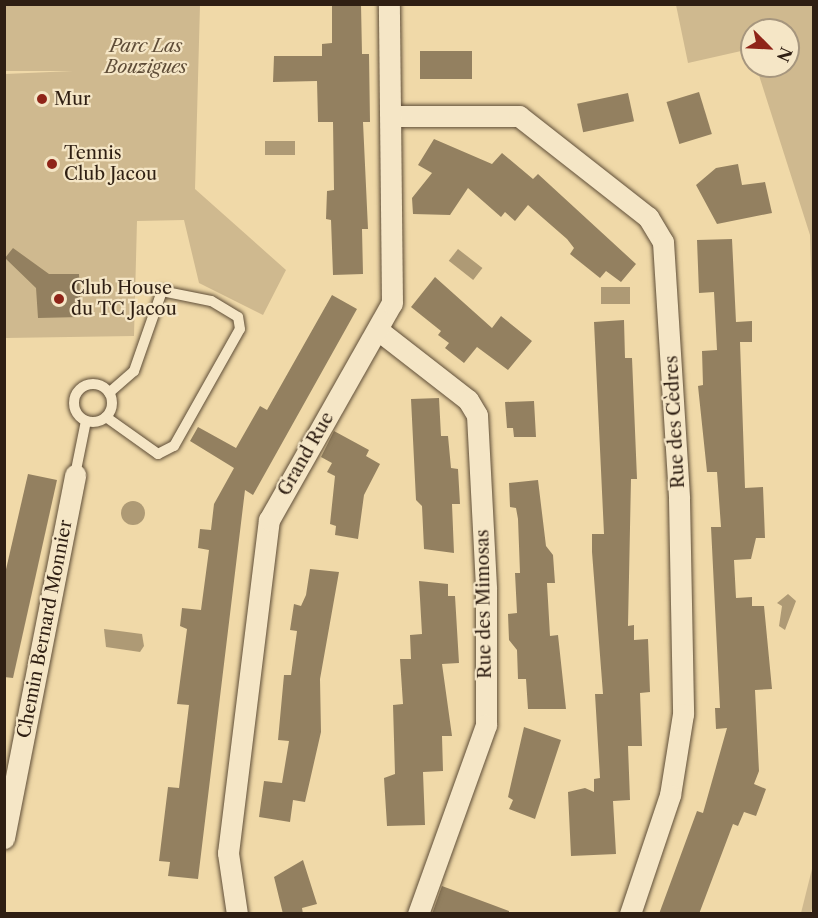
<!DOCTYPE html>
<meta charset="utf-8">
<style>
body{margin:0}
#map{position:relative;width:818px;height:918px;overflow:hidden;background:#f0d9a8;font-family:"Libre Caslon Text",serif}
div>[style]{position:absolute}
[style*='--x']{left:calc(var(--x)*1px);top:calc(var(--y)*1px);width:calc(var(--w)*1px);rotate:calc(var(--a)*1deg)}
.green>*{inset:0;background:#cfb98f}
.water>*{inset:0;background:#ae9a75;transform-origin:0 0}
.round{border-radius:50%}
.building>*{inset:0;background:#938060;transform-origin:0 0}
.roads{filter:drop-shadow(0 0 2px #5f4e38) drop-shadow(0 0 2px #5f4e38)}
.lane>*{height:10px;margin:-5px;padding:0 5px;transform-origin:5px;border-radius:5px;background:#f5e6c6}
.lane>.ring{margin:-5px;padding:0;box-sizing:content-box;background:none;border:10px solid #f5e6c6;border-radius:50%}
.street>*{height:21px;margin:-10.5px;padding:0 10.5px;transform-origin:10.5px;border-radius:10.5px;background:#f5e6c6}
.dots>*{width:16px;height:16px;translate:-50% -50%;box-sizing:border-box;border:3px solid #f5e6c6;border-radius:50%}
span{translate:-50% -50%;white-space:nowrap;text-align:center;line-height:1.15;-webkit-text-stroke:4.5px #f5e6c6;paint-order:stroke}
.park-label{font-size:18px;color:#5f4d38;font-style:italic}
.poi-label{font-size:18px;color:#2f1f13}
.left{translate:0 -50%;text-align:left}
.street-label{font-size:18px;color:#2f1f13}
.frame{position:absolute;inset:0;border:6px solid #2f1f13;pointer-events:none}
.north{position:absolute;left:740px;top:18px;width:60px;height:60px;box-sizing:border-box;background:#f5e6c6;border:2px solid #a6967e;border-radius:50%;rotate:114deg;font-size:16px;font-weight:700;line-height:24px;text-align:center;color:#2f1f13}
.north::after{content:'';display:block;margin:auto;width:21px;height:27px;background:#8f2418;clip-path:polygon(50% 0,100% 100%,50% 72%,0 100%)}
</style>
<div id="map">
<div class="green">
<i style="clip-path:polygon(5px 5px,200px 5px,195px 189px,286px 270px,263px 315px,199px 283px,184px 220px,137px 221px,134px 336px,5px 338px,5px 74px,73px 71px,5px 71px)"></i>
<i style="clip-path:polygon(676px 5px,813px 5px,813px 339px,810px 235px,756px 66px,788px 66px,788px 30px,752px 30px,752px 53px,750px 49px,688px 63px)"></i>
<i style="clip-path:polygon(813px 865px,813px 903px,811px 913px,801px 913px)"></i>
</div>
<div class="water">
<i style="left:265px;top:141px;width:30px;height:14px"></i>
<i style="left:458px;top:249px;width:31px;height:15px;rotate:38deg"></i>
<i style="left:630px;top:287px;width:17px;height:29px;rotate:90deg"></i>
<i class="round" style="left:121px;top:501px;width:24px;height:24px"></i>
<i style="clip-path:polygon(788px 594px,796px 601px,785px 630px,779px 626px,782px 606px,777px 603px)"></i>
<i style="clip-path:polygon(104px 629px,142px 634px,144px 646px,140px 652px,106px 647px)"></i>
</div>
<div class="building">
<i style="clip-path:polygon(332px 4px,361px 4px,362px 54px,369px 54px,370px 122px,363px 122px,368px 229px,362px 229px,363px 274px,333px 275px,331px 220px,326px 219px,327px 191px,334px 190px,333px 122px,318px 122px,317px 81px,273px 82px,274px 56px,322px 56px,322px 44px,332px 43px)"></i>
<i style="left:420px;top:51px;width:52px;height:28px"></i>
<i style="left:699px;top:92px;width:44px;height:34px;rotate:73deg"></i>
<i style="left:628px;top:93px;width:29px;height:52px;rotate:78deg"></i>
<i style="clip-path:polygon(434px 139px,492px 164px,502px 153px,533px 179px,538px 174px,636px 264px,621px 282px,606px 271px,600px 278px,570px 254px,574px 248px,567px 239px,528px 205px,515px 221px,505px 212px,501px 217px,468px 188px,450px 215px,413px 214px,412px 198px,432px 173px,418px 165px)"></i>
<i style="clip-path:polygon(738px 164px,742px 185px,765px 182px,772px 213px,717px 224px,696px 185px,716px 168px)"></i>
<i style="clip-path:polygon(732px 239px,736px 322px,752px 321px,752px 342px,740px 342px,745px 488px,763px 487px,765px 538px,756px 538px,751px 559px,734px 560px,736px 598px,752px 597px,752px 606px,764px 606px,772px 689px,755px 690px,759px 771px,754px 784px,766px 789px,756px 816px,744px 812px,738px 826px,733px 824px,699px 914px,659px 914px,697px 811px,703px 813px,727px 728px,716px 729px,715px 708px,720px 708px,711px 527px,721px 527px,717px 472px,707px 472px,698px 386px,703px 385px,702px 351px,717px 350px,714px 292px,699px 293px,697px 240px)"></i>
<i style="clip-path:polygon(13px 248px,49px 274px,79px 274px,81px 317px,38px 318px,36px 288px,5px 258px)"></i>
<i style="clip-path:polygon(435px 277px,492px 328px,501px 316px,532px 341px,508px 370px,477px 347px,464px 363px,445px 348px,449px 343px,438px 335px,441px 331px,411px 307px)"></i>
<i style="clip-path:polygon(332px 295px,357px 309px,253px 495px,245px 490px,198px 879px,168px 876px,170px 862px,159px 861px,168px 787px,179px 788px,189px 705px,177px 704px,187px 629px,180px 626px,182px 608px,201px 610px,209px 550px,198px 548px,200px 529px,211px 530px,214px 504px,234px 468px,190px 441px,198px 427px,236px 448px,260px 406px,267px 410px)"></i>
<i style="clip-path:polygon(624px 320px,625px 358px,632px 358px,637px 479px,631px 479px,628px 626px,634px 625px,634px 640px,648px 639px,650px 692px,640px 693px,642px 746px,628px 746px,630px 800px,613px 801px,616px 854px,571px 856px,568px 792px,585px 788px,594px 792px,594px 779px,600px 778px,595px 694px,603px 694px,592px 552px,592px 534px,604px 534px,594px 322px)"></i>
<i style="clip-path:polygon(439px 398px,441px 436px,448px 436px,451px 468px,458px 469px,460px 504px,452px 504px,454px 553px,424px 549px,422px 506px,416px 500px,411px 399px)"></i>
<i style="clip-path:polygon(534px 401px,536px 437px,514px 437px,513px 428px,507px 428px,505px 402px)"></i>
<i style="clip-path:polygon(334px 431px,369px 450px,366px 456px,380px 464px,364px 495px,358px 539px,335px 535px,336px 526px,330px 524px,335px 476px,327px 472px,332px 463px,321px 457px)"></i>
<i style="clip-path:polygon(28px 474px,57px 480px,13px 678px,4px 677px,4px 578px)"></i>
<i style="clip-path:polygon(538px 480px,546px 546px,553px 555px,555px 583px,547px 583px,550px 636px,558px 635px,566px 709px,528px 709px,526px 679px,518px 679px,517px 650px,509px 640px,508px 614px,517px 613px,515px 573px,520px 573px,518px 519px,516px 508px,510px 507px,509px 483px)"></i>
<i style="clip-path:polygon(310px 569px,339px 572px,320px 679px,321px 732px,305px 802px,293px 800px,290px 822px,259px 817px,264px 781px,282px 783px,289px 741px,278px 740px,284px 675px,291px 675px,297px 631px,290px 630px,294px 604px,301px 606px,306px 595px)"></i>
<i style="clip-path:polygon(419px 581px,448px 584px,448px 596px,455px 596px,459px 663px,442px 664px,452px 736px,442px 736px,443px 771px,423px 772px,425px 825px,387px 826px,384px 778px,395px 774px,393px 705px,403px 704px,400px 659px,411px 659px,410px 635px,422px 634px)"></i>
<i style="clip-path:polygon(524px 727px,561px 740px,535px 819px,509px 809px,513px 800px,508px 797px)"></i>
<i style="clip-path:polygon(303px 860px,317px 904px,302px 908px,303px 914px,283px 914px,274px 877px)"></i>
<i style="clip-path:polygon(442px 886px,509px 911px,509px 914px,432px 914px)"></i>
</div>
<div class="roads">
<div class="lane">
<i class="ring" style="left:74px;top:384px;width:28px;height:28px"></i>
<i style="--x:106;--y:417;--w:64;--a:35.4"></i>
<i style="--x:158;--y:454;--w:18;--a:-27"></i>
<i style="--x:174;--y:446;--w:134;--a:-60.6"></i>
<i style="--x:240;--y:329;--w:12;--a:-99"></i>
<i style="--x:238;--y:317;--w:31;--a:-149"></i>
<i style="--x:211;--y:301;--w:50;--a:-168.5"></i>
<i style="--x:162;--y:291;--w:85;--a:109.3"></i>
<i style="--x:134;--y:371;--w:33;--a:139"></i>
<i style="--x:75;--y:475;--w:55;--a:-78.5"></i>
</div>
<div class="street">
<i style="--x:393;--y:116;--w:126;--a:0"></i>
<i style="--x:519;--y:116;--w:164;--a:38.1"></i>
<i style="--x:648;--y:217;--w:29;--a:59"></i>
<i style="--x:663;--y:242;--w:257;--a:86.4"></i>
<i style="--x:679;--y:499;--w:215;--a:88.9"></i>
<i style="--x:683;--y:714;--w:82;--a:99.1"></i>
<i style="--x:670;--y:795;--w:126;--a:108.6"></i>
<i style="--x:378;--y:330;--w:114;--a:37.9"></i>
<i style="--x:468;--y:400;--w:17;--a:59"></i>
<i style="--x:477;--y:415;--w:174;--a:87"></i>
<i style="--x:486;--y:589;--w:136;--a:90"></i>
<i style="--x:486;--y:725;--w:201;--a:109.8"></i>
<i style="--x:4;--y:838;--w:370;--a:-78.9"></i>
<i style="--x:237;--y:914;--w:62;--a:-98.4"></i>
<i style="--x:228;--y:853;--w:336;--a:-83"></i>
<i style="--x:269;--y:520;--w:249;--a:-60.5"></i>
<i style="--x:392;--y:303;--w:299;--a:-90.6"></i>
</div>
</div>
<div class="dots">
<i style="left:42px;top:99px;background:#8f2418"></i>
<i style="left:52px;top:164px;background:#8f2418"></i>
<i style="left:59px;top:299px;background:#8f2418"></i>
</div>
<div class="park-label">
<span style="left:146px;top:57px">Parc Las<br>Bouzigues</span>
</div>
<div class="poi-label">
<span class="left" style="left:54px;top:99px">Mur</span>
<span class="left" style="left:64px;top:164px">Tennis<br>Club Jacou</span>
<span class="left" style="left:71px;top:299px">Club House<br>du TC Jacou</span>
</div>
<div class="street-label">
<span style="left:675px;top:422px;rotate:-93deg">Rue des Cèdres</span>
<span style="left:306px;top:454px;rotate:-60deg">Grand Rue</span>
<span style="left:484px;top:604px;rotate:-91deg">Rue des Mimosas</span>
<span style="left:45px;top:629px;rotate:-79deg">Chemin Bernard Monnier</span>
</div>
<div class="frame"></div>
<div class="north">N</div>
</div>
